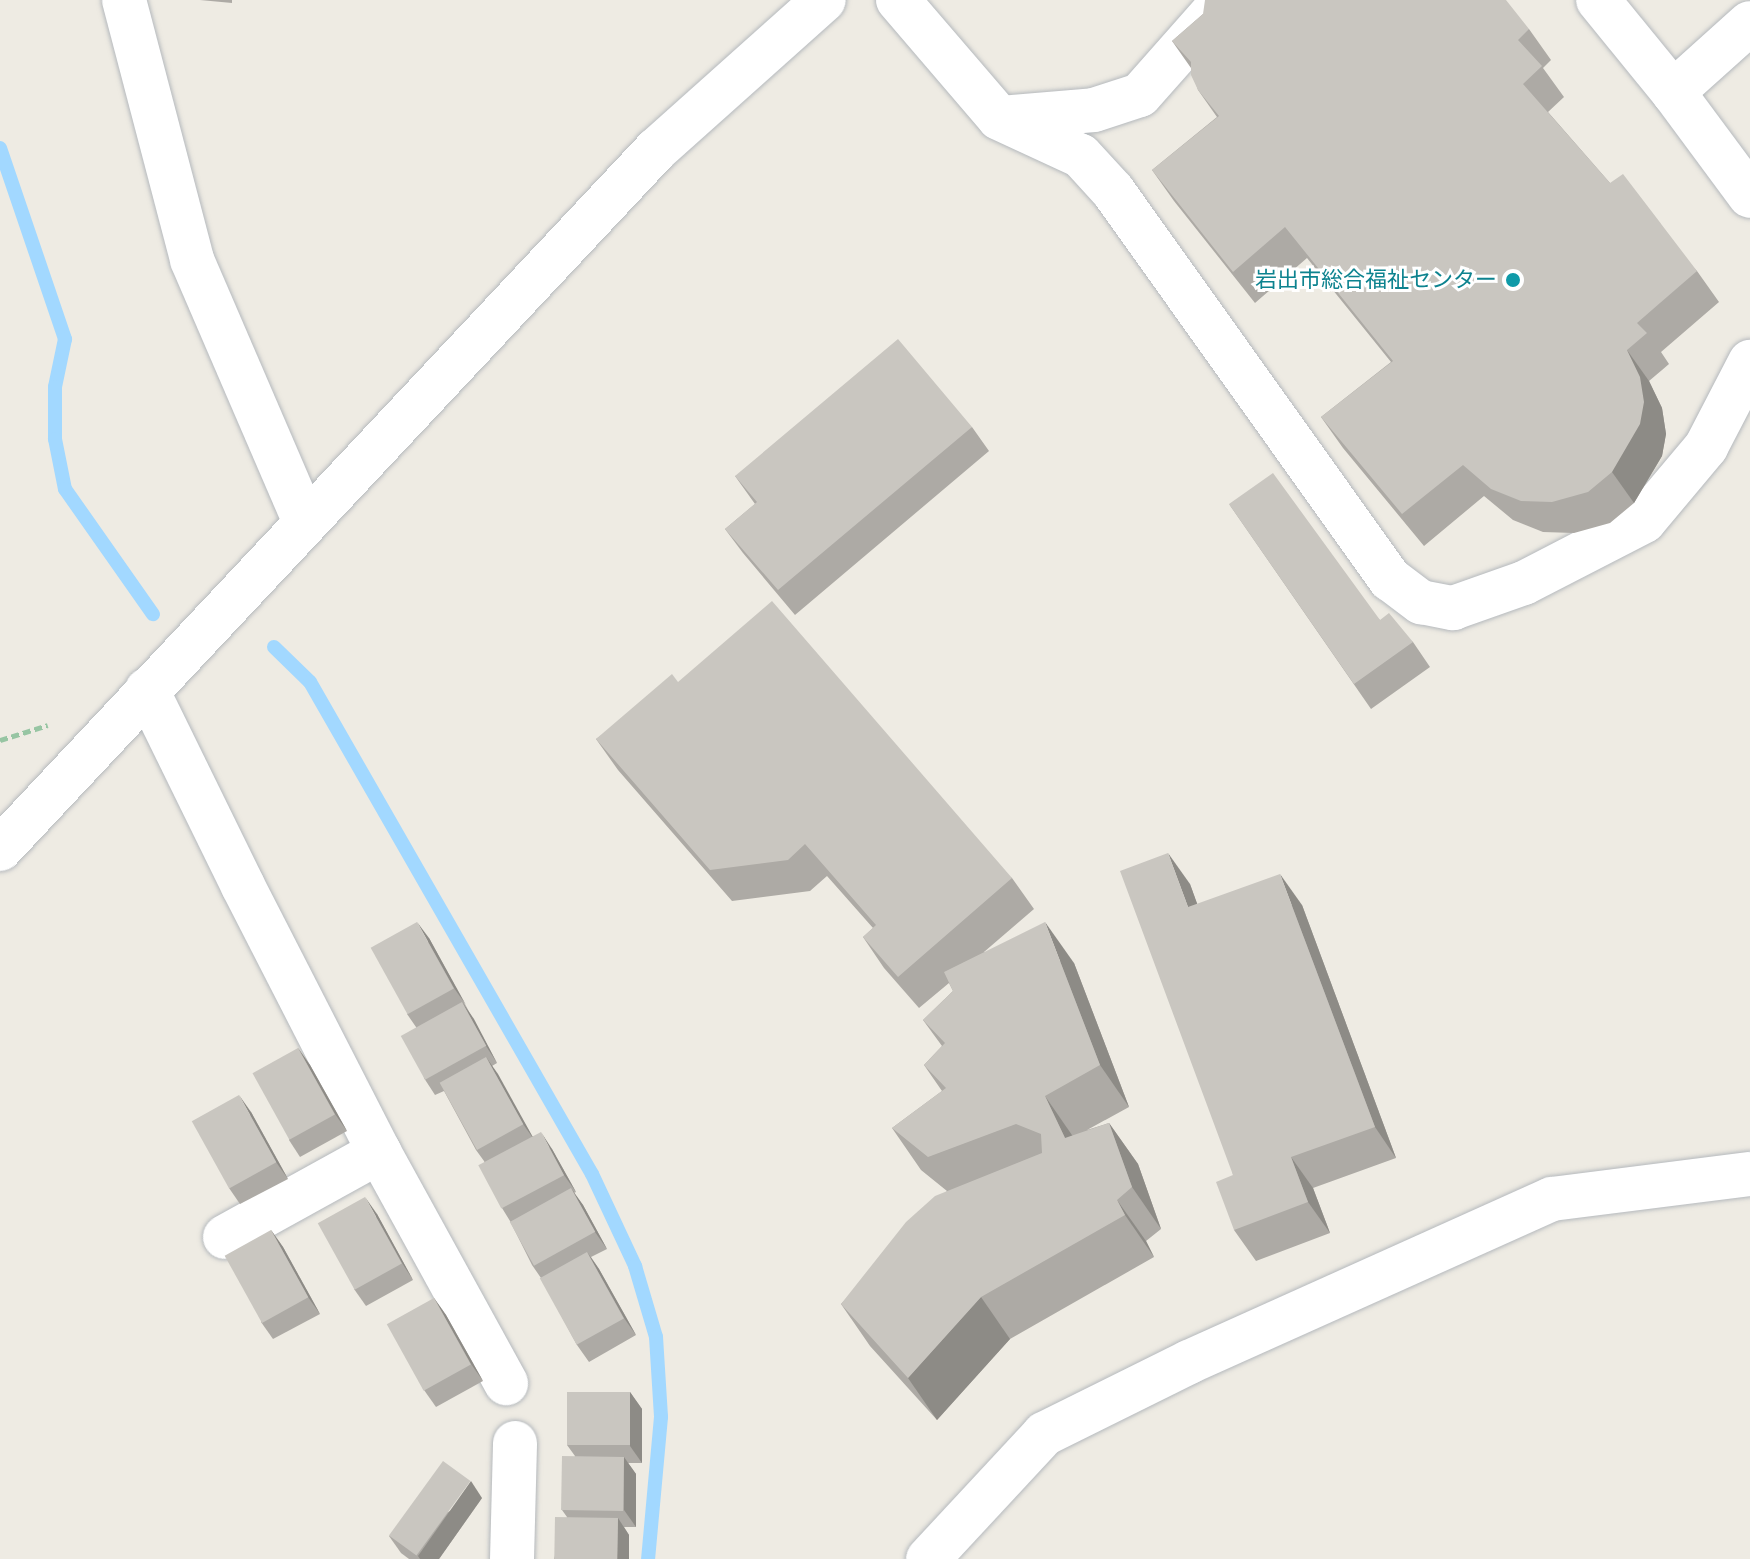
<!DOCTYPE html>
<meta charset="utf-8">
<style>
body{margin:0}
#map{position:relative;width:1750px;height:1559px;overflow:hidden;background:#eeebe3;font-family:Manrope,"Noto Sans JP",sans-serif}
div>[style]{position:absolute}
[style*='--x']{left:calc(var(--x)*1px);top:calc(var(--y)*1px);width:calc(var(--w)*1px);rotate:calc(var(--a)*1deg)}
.stream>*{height:14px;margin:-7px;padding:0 7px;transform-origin:7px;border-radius:7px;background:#a2d8ff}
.path>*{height:5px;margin-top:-2.5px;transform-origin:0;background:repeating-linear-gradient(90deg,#97c5a3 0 8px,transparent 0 12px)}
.roads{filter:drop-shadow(0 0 2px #b5b9bd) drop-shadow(0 0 2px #b5b9bd)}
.minor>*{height:44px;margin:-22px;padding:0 22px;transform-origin:22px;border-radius:22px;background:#fff}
.wall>*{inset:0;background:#adaaa5}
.shaded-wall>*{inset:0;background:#8d8b86}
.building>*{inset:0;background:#c9c6c0;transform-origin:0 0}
.dots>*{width:22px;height:22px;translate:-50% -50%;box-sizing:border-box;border:4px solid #fff;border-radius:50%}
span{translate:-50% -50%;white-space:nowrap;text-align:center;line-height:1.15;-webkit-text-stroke:6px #fff;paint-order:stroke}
.culture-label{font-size:22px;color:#0d838f}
.right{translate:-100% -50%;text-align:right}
</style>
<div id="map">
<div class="stream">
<i style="--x:0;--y:148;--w:202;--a:71.2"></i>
<i style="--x:65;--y:339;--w:49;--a:101.8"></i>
<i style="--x:55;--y:387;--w:52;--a:90"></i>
<i style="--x:55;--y:439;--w:51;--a:78.7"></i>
<i style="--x:65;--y:489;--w:153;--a:54.9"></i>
<i style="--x:274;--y:647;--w:50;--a:44.2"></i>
<i style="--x:310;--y:682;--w:567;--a:60.18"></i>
<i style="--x:592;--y:1174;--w:102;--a:64.9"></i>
<i style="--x:635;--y:1266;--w:74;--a:73.5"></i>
<i style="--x:656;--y:1337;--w:80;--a:86.4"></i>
<i style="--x:661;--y:1417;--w:143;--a:95.2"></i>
</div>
<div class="path">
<i style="--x:0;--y:740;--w:50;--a:-17.4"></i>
</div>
<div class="roads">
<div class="minor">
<i style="--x:124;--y:0;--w:269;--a:75.3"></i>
<i style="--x:192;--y:260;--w:286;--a:66.7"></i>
<i style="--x:898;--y:0;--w:155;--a:49.4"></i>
<i style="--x:999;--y:118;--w:90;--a:24.9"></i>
<i style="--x:1081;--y:156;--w:47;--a:47.6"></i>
<i style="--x:1113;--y:191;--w:477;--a:54.5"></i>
<i style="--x:1390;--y:579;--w:39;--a:37"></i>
<i style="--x:1421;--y:602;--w:33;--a:11"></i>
<i style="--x:1453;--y:608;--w:75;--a:-19.4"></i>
<i style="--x:1524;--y:583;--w:135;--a:-27.3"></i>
<i style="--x:1644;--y:521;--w:97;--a:-50"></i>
<i style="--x:1706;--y:447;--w:96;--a:-62.6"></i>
<i style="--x:1598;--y:0;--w:119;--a:50.8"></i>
<i style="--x:1673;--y:92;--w:129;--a:53.5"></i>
<i style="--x:1673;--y:92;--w:103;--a:-41.9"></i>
<i style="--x:1001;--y:118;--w:93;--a:-4.9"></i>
<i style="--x:1094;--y:110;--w:48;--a:-18.1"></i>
<i style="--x:1140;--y:95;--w:127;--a:-48.5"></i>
<i style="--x:147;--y:690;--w:218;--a:63.9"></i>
<i style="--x:243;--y:886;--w:299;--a:62.9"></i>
<i style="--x:379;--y:1152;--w:264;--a:61.2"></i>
<i style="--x:0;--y:849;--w:959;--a:-46.82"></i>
<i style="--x:656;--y:150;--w:225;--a:-41.8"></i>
<i style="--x:225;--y:1237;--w:176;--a:-28.9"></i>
<i style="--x:512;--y:1559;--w:116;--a:-88.5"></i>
<i style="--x:928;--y:1559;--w:171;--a:-47.1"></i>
<i style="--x:1044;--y:1434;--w:162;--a:-26.4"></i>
<i style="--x:1189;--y:1362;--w:398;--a:-24.2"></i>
<i style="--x:1552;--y:1199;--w:200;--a:-7.2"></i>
</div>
</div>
<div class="wall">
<i style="clip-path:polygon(200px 0,232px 0,232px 3px)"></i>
<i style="clip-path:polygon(1203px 14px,1529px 29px,1551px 60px,1543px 68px,1564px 97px,1548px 112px,1610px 183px,1697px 271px,1719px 302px,1661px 352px,1669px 364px,1649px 381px,1662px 408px,1666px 434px,1662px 456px,1634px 503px,1610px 523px,1574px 533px,1543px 532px,1513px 520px,1484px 496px,1424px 546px,1343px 448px,1321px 417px,1391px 362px,1307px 258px,1255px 303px,1174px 201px,1152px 170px,1217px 117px,1198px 90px,1191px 68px,1172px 41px)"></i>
<i style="clip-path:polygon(972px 427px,989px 451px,795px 615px,743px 553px,725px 529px,755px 504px,735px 476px)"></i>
<i style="clip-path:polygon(1229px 504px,1380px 620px,1413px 642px,1430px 667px,1371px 709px)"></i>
<i style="clip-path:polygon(678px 682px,1012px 878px,1034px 909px,984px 952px,1074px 963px,1129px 1107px,1087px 1130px,1109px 1123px,1138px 1164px,1161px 1229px,1146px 1241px,1154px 1257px,1010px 1339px,937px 1420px,870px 1346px,841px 1304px,947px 1191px,921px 1170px,892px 1128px,942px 1091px,924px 1065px,942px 1046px,923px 1020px,953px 991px,949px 983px,919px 1008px,884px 968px,863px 937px,873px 928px,827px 876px,810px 891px,732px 901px,618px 770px,596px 739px)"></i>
<i style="clip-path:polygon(1190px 884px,1197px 904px,1302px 905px,1396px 1158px,1313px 1188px,1330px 1233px,1256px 1261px,1234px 1230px,1233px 1175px)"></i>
<i style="clip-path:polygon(429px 938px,497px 1063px,492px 1066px,532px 1136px,552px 1149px,576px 1192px,574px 1193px,583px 1205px,607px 1249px,591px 1257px,599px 1269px,636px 1335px,589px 1362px,577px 1345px,541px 1278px,532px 1265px,510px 1221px,502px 1208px,484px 1161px,476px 1150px,444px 1091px,435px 1095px,424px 1078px,416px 1027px,407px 1014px)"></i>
<i style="clip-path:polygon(298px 1048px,310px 1065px,347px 1131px,300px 1157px,289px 1140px)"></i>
<i style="clip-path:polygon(251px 1112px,288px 1179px,240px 1204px,229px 1188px)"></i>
<i style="clip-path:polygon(377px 1214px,413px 1280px,366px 1306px,354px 1289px)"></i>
<i style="clip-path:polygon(271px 1230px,283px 1247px,320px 1314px,273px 1339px,261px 1322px)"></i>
<i style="clip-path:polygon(434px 1298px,446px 1315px,483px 1381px,436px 1407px,424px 1390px)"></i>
<i style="clip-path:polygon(630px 1392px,642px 1409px,642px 1463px,628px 1463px,636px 1474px,636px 1527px,624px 1527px,629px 1535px,629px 1559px,554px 1559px,567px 1517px,562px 1510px,575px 1456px,567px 1445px)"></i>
<i style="clip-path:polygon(482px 1498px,439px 1559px,409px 1559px,401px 1553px,389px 1536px)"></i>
</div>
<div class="shaded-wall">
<i style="clip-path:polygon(1627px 350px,1649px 381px,1662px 408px,1666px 434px,1662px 456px,1634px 503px,1612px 472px)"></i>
<i style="clip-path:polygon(1168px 853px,1190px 884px,1210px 939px,1188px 907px)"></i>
<i style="clip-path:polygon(1280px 874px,1302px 905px,1396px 1158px,1375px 1127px)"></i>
<i style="clip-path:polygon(417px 922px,429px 938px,466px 1005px,454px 988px)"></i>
<i style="clip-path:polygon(1045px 922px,1074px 963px,1129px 1107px,1100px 1065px)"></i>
<i style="clip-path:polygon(462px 1002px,474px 1019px,497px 1063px,486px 1046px)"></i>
<i style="clip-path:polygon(298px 1048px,310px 1065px,347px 1131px,335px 1114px)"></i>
<i style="clip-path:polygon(486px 1057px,498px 1074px,535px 1141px,523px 1124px)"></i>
<i style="clip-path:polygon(239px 1095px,251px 1112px,288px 1179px,276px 1162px)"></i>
<i style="clip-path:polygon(1045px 1096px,1074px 1138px,1065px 1138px)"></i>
<i style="clip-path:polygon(1109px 1123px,1138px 1164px,1161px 1229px,1132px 1187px)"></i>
<i style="clip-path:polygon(541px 1132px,552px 1149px,576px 1192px,564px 1175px)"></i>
<i style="clip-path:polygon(1291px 1157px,1313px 1188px,1330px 1233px,1308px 1202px)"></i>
<i style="clip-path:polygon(571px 1188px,583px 1205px,607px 1249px,595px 1232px)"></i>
<i style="clip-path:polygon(365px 1197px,377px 1214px,413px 1280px,402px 1263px)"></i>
<i style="clip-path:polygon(1117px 1200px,1146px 1241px,1154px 1257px,1125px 1215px)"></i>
<i style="clip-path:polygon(271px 1230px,283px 1247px,320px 1314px,308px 1297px)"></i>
<i style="clip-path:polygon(587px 1252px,599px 1269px,636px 1335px,624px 1318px)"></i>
<i style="clip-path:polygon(981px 1297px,1010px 1339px,937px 1420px,908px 1378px)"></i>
<i style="clip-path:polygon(434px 1298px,446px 1315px,483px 1381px,471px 1364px)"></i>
<i style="clip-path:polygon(630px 1392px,642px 1409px,642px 1463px,630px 1446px)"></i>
<i style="clip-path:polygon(624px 1457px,636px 1474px,636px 1527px,624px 1510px)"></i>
<i style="clip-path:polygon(471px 1481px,482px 1498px,439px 1559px,420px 1559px,418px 1556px)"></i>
<i style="clip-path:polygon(618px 1518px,629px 1535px,629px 1559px,617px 1559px)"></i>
</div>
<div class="building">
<i style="clip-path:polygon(1205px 0,1506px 0,1529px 29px,1518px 40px,1542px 66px,1523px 84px,1610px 183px,1623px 174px,1697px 271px,1637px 323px,1647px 333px,1627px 350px,1640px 377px,1644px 402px,1640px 424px,1612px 472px,1588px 492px,1552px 502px,1521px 501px,1491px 489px,1463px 465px,1402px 514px,1321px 417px,1393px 361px,1285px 227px,1233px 272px,1152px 170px,1219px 116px,1198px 90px,1191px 75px,1191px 62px,1172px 41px,1203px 14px)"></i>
<i style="clip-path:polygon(898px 339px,972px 427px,778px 590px,725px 529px,757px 502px,735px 476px)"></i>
<i style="clip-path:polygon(1273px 473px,1380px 620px,1389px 613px,1413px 642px,1354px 684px,1229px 504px)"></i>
<i style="clip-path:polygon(772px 601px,1012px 878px,898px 977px,863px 937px,876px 925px,805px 844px,788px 860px,710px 870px,596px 739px,672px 674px,678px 682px)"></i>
<i style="clip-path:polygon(1168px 853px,1188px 907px,1280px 874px,1375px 1127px,1291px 1157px,1308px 1202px,1234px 1230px,1216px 1182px,1233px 1175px,1120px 871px)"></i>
<i style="left:417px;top:922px;width:76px;height:53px;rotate:61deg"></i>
<i style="clip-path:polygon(1045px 922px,1100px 1065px,1045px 1096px,1065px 1138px,1109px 1123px,1132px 1187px,1117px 1200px,1125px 1215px,981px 1297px,908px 1378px,841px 1304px,906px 1222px,935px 1196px,1042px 1153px,1041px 1134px,1016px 1124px,928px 1157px,892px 1128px,946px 1088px,924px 1065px,945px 1043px,923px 1020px,953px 991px,944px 972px)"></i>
<i style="left:462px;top:1002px;width:50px;height:70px;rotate:61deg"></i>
<i style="left:298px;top:1048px;width:76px;height:52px;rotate:61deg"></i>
<i style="left:486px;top:1057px;width:77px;height:53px;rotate:61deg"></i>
<i style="left:239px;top:1095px;width:77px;height:54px;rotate:61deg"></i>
<i style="left:541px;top:1132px;width:49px;height:71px;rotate:62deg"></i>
<i style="left:571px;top:1188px;width:50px;height:70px;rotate:61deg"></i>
<i style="left:365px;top:1197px;width:76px;height:54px;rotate:61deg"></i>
<i style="left:271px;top:1230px;width:77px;height:53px;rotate:61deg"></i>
<i style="left:587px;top:1252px;width:76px;height:54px;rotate:61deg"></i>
<i style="left:434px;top:1298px;width:76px;height:54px;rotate:61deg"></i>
<i style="left:567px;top:1392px;width:63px;height:53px"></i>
<i style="left:562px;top:1456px;width:62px;height:54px;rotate:1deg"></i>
<i style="left:443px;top:1461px;width:34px;height:92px;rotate:36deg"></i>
<i style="left:555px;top:1517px;width:63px;height:42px;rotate:1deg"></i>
</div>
<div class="dots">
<i style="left:1513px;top:280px;background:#0f9aa8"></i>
</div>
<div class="culture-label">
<span class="right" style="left:1497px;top:280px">岩出市総合福祉センター</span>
</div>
</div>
